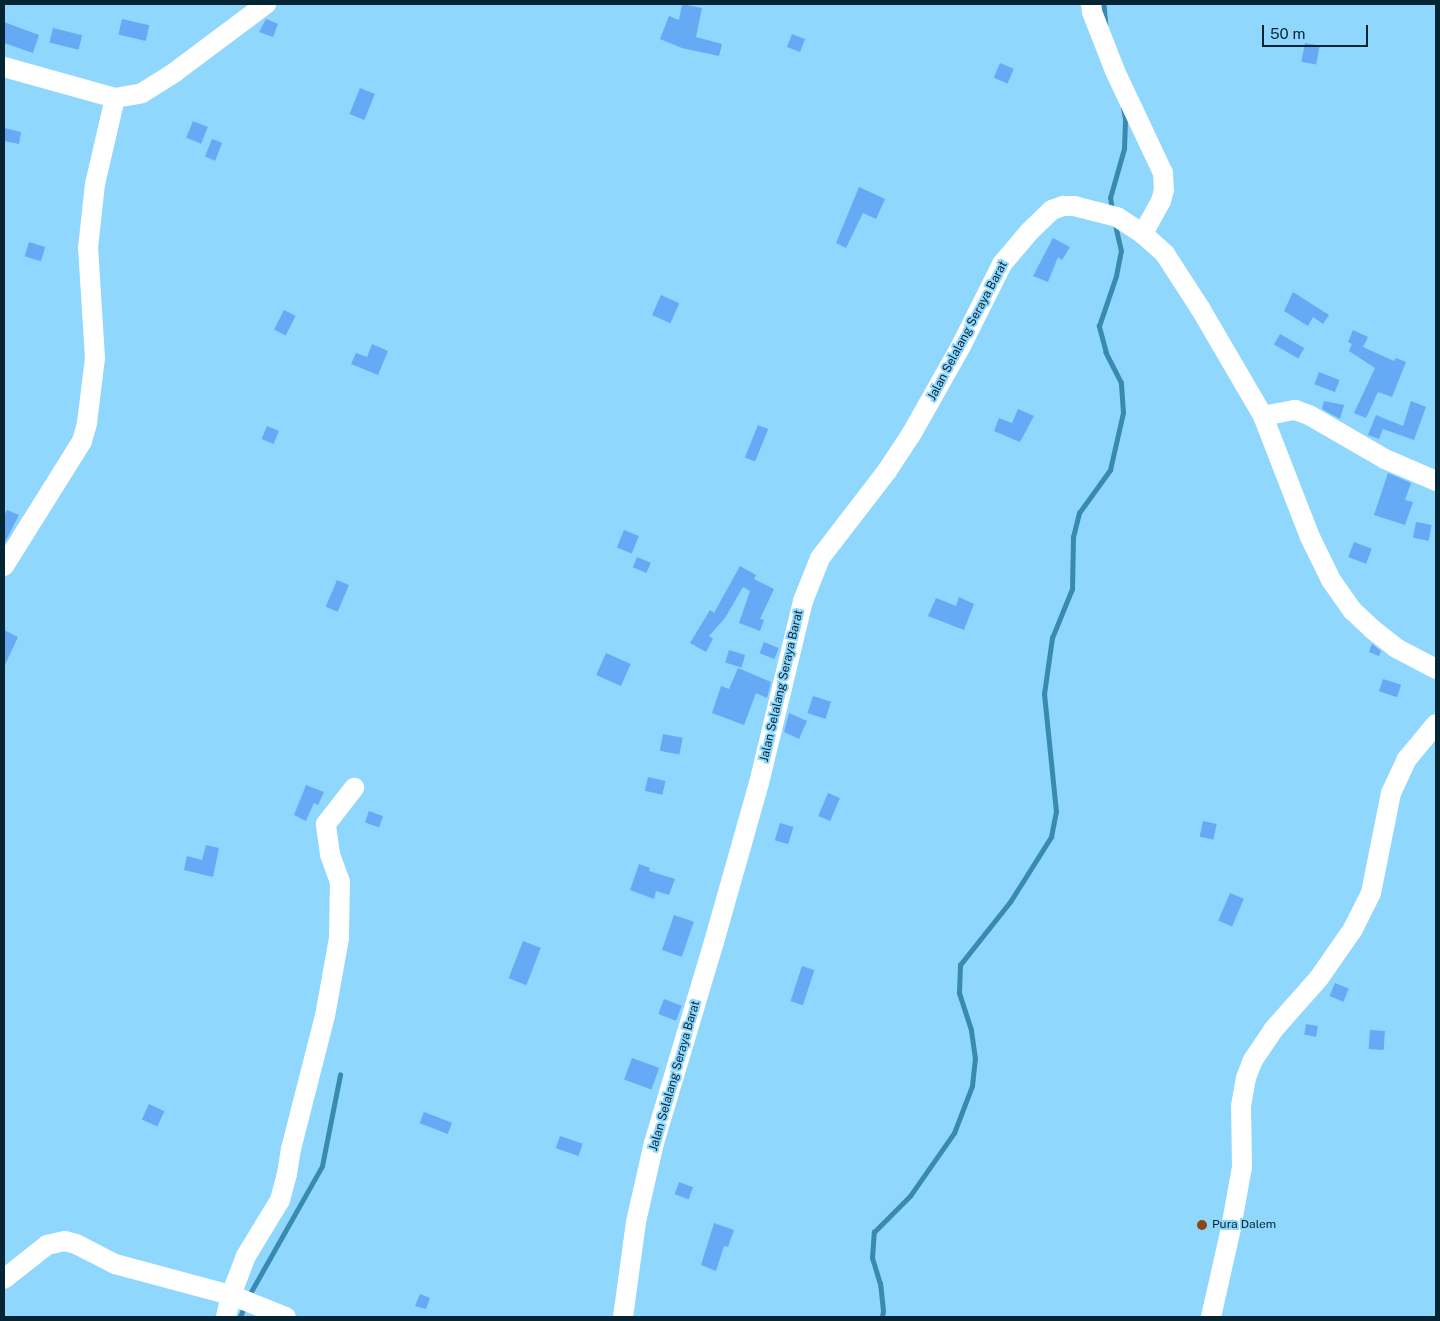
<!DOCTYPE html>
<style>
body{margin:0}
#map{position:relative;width:1440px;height:1321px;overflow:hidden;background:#8fd7fd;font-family:"Public Sans",sans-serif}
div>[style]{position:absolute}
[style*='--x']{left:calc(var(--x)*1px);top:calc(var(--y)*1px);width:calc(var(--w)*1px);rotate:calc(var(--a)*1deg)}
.stream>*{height:4.5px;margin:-2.25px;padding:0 2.25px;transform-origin:2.25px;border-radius:2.25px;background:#398ab1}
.building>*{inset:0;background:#66a9f4;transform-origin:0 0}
.minor>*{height:20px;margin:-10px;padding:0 10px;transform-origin:10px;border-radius:10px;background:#fff}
.dots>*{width:14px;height:14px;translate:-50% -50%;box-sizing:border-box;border:2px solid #8fd7fd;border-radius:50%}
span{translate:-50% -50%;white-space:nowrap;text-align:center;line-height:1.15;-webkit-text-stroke:4px #8fd7fd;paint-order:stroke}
.street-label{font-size:12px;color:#062534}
.poi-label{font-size:12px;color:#062534}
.left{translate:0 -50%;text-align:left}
.frame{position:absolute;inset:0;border:5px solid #062534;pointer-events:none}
.scale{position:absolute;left:1262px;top:25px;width:106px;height:22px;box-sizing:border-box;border:2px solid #062534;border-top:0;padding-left:6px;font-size:15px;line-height:18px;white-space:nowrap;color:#062534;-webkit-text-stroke:4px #8fd7fd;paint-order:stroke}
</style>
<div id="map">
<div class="stream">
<i style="--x:1104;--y:4;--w:21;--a:85"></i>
<i style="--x:1112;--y:210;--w:12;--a:-99"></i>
<i style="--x:1110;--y:198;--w:51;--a:-74.1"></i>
<i style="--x:1124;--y:149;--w:30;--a:-88"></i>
<i style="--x:1125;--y:119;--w:11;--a:-100"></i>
<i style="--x:248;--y:1297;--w:150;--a:-60.5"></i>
<i style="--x:322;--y:1166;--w:93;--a:-78.8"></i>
<i style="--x:240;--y:1317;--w:11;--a:-68"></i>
<i style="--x:882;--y:1317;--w:6;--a:-81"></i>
<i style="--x:883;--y:1311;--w:27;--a:-96"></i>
<i style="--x:880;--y:1284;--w:27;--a:-107"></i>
<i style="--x:872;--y:1258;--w:26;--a:-86"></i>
<i style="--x:874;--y:1232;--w:51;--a:-45"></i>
<i style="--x:910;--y:1196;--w:77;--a:-55.1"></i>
<i style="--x:954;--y:1133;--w:50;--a:-69"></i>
<i style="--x:972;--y:1086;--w:27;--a:-84"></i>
<i style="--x:975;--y:1059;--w:29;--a:-98"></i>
<i style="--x:971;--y:1030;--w:39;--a:-108"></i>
<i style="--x:959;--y:993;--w:28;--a:-88"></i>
<i style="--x:960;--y:965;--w:80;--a:-51.6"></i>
<i style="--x:1010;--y:902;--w:77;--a:-57.8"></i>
<i style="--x:1051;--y:837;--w:25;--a:-79"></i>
<i style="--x:1056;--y:812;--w:119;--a:-95.8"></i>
<i style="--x:1044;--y:694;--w:57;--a:-81.9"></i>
<i style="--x:1052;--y:638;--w:53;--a:-67.8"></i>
<i style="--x:1072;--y:589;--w:52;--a:-88.9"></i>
<i style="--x:1073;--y:537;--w:25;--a:-76"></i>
<i style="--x:1079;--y:513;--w:53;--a:-54.2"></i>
<i style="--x:1110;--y:470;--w:58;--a:-77.2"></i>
<i style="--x:1123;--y:413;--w:30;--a:-94"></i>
<i style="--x:1121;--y:383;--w:34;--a:-117"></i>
<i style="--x:1106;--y:353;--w:28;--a:-105"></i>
<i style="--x:1099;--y:326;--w:53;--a:-71.2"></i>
<i style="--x:1116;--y:276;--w:25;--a:-79"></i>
<i style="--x:1121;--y:251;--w:27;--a:-103"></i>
</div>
<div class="building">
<i style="clip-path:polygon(682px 4px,702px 8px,696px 37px,722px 44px,719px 56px,682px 48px,660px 39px,669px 16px,679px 20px)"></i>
<i style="left:122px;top:19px;width:28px;height:16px;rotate:13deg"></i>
<i style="clip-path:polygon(266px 19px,278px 24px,273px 37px,259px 32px)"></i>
<i style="clip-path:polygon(4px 22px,39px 35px,33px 53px,4px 43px)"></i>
<i style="left:53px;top:28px;width:30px;height:15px;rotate:14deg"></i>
<i style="left:792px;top:34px;width:14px;height:14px;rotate:21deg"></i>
<i style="left:1305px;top:43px;width:15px;height:19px;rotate:11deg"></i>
<i style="left:1000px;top:63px;width:15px;height:16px;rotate:23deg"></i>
<i style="left:360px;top:88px;width:16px;height:28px;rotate:22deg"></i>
<i style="left:193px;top:121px;width:16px;height:18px;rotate:22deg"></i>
<i style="clip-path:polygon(4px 128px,21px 132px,19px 144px,4px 141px)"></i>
<i style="left:212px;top:139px;width:11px;height:19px;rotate:22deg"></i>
<i style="clip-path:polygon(859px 187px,885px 199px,876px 219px,863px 213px,846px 248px,836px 243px)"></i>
<i style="clip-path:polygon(1053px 238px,1070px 247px,1062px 260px,1058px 257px,1048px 282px,1033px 276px)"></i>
<i style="left:29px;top:242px;width:17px;height:15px;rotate:17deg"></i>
<i style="clip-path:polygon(1293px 292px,1329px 315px,1323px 324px,1313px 317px,1308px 326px,1284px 311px)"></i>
<i style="left:661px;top:295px;width:20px;height:22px;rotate:24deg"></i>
<i style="left:284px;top:310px;width:13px;height:22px;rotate:27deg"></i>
<i style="clip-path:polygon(1353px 330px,1368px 337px,1363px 347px,1394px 361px,1396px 358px,1406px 362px,1392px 397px,1378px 392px,1366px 418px,1354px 413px,1375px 368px,1349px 351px,1352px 344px,1348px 342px)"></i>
<i style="left:1280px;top:334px;width:28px;height:12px;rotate:30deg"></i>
<i style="clip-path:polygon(372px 344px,388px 351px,378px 375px,351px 364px,356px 353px,367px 357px)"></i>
<i style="left:1319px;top:372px;width:22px;height:13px;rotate:21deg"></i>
<i style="clip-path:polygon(1324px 401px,1344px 405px,1340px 419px,1322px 409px)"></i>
<i style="clip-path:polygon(1411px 401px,1426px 407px,1414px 440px,1383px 429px,1379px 439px,1368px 435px,1376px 415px,1403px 426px)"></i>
<i style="clip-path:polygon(1018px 409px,1034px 416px,1020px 442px,994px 431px,999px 418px,1012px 423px)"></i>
<i style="left:758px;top:425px;width:11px;height:35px;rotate:22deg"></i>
<i style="left:267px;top:426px;width:13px;height:14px;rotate:23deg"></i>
<i style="clip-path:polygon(1388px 473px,1411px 483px,1405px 500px,1413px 502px,1405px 525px,1374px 515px)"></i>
<i style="clip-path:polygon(7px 510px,19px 515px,4px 544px,4px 516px)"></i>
<i style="left:1416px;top:522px;width:16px;height:16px;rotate:11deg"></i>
<i style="left:624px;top:530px;width:16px;height:19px;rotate:22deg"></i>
<i style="left:1354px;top:542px;width:19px;height:16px;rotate:21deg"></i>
<i style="left:637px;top:557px;width:15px;height:11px;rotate:23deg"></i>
<i style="clip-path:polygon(740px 566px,756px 575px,754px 579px,774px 589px,760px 619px,764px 620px,760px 631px,739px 623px,750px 591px,743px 587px,725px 618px,709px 636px,713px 639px,706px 652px,690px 643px,710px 610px,714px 613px)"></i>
<i style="left:337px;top:580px;width:13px;height:29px;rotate:23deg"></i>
<i style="clip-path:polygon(959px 597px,974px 604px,964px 630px,928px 616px,936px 598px,956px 606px)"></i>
<i style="clip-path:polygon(4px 630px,18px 637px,4px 667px)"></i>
<i style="left:764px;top:642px;width:16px;height:12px;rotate:22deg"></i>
<i style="clip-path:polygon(1372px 644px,1381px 651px,1379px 656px,1369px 652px)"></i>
<i style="left:729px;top:650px;width:17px;height:13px;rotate:17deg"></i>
<i style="left:606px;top:653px;width:27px;height:24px;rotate:24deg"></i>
<i style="clip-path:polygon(738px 668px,771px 682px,767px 698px,756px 693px,744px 725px,712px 713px,721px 686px,729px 689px)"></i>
<i style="left:1383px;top:679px;width:19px;height:13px;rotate:18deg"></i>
<i style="left:813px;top:696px;width:19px;height:18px;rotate:18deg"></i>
<i style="clip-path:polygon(789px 713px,807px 721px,799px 739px,784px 732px)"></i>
<i style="left:663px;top:734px;width:20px;height:17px;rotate:11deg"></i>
<i style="left:648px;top:777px;width:18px;height:14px;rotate:13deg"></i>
<i style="clip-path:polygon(306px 785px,324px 792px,318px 805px,314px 803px,306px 821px,294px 815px)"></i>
<i style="left:828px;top:793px;width:13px;height:25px;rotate:23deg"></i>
<i style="left:369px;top:811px;width:15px;height:12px;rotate:20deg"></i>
<i style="left:1203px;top:821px;width:14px;height:16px;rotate:12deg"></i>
<i style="left:780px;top:823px;width:14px;height:18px;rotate:17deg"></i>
<i style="clip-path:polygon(206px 845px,219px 848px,213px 877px,184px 870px,187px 856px,202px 860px)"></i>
<i style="clip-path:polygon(639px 864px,650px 868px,649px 871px,675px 879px,669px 895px,656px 891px,654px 899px,630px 890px)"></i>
<i style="left:1230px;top:893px;width:15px;height:30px;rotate:23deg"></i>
<i style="left:674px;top:915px;width:21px;height:37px;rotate:19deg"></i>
<i style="left:523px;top:941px;width:19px;height:40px;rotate:21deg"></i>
<i style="left:802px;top:966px;width:13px;height:37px;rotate:18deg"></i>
<i style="left:1335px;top:983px;width:15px;height:14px;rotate:23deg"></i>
<i style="left:664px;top:999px;width:19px;height:16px;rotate:21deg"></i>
<i style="left:1306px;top:1024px;width:12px;height:11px;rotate:9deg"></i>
<i style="left:1370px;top:1030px;width:15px;height:19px;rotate:4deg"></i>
<i style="left:632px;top:1058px;width:29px;height:23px;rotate:20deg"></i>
<i style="left:149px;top:1104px;width:17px;height:17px;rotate:25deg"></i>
<i style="left:424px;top:1112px;width:30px;height:12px;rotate:21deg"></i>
<i style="left:560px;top:1136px;width:24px;height:13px;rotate:19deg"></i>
<i style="left:679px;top:1182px;width:15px;height:13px;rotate:20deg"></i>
<i style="clip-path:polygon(714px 1223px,734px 1230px,728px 1247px,724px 1246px,716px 1271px,701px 1265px)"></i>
<i style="clip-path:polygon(420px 1294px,430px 1298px,426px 1309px,415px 1306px)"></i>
</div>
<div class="minor">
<i style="--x:1091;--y:4;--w:8;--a:83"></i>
<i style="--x:1092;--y:12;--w:63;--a:68.7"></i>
<i style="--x:1115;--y:71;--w:113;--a:64.8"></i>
<i style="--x:1163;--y:173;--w:17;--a:87"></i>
<i style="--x:1164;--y:190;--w:11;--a:105"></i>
<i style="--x:1161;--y:201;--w:38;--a:119"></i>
<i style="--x:4;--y:67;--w:115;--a:15.6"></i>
<i style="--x:115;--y:98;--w:27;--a:-10"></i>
<i style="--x:142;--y:93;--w:39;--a:-32"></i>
<i style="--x:175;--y:72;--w:114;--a:-36.8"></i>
<i style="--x:1263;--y:416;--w:33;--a:-11"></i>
<i style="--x:1295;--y:410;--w:15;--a:20"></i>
<i style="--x:1309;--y:415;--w:88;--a:30.1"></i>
<i style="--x:1385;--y:459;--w:56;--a:23.3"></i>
<i style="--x:4;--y:566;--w:147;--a:-58"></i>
<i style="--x:82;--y:441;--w:19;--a:-74"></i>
<i style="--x:87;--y:423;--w:65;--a:-83"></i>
<i style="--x:95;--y:358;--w:110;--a:-93.6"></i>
<i style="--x:88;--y:248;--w:64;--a:-83.8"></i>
<i style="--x:95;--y:184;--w:88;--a:-76.9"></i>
<i style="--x:4;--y:1279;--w:55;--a:-38.3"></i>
<i style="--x:47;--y:1245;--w:18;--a:-13"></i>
<i style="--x:65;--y:1241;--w:11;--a:15"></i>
<i style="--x:76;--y:1244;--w:44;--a:27.1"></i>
<i style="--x:115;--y:1264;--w:120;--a:15"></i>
<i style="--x:231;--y:1295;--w:59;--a:21.8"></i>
<i style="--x:226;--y:1317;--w:23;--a:-77"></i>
<i style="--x:231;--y:1295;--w:42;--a:-69"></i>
<i style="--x:246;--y:1256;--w:66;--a:-58.7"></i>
<i style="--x:280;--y:1200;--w:27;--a:-75"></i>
<i style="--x:287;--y:1174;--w:25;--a:-81"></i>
<i style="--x:291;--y:1149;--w:137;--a:-75.7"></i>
<i style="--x:325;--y:1016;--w:79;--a:-79.8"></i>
<i style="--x:339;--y:938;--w:56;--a:-89"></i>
<i style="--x:340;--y:882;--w:30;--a:-110"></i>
<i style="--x:330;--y:854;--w:30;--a:-98"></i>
<i style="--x:326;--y:824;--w:46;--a:-52.1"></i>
<i style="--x:623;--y:1317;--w:96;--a:-82.2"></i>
<i style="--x:636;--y:1222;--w:81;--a:-77.2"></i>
<i style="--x:654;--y:1143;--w:210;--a:-73.4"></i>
<i style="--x:714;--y:942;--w:165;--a:-74.2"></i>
<i style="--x:759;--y:783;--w:187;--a:-76.4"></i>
<i style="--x:803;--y:601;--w:46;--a:-68.4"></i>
<i style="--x:820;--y:558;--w:110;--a:-52.4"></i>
<i style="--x:887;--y:471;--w:45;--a:-56.7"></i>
<i style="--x:912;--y:433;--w:100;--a:-60.6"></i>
<i style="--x:961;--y:346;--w:92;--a:-63.4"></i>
<i style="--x:1002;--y:264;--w:42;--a:-49.8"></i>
<i style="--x:1029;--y:232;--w:32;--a:-44"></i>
<i style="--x:1052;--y:210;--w:12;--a:-20"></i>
<i style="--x:1063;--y:206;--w:11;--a:0"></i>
<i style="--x:1074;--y:206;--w:44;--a:14.3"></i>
<i style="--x:1117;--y:217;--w:31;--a:33"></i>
<i style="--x:1143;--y:234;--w:30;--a:42"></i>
<i style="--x:1165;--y:254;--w:64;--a:57.1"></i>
<i style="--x:1200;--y:308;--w:125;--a:59.7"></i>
<i style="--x:1263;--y:416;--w:130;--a:68.8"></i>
<i style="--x:1310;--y:537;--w:48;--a:64"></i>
<i style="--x:1331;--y:580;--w:38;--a:55"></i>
<i style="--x:1353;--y:611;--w:26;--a:43"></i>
<i style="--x:1372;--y:629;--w:31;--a:38"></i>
<i style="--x:1396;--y:648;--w:45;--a:27.7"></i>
<i style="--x:1211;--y:1317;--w:91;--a:-77.3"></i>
<i style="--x:1231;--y:1228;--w:62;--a:-79.8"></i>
<i style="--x:1242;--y:1167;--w:61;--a:-90.9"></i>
<i style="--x:1241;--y:1106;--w:28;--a:-80"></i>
<i style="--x:1246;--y:1078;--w:19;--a:-69"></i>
<i style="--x:1253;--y:1060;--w:36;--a:-56"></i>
<i style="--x:1273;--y:1030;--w:69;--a:-48.5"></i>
<i style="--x:1319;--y:978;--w:60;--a:-55.2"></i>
<i style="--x:1353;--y:929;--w:40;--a:-63.4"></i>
<i style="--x:1371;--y:893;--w:102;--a:-78.7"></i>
<i style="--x:1391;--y:793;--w:38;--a:-65"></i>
<i style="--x:1407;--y:759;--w:45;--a:-50.4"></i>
</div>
<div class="dots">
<i style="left:1202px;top:1225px;background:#8a4816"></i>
</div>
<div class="street-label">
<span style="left:968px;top:331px;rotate:-62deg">Jalan Selalang Seraya Barat</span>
<span style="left:782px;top:686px;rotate:-77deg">Jalan Selalang Seraya Barat</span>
<span style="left:675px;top:1076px;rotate:-74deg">Jalan Selalang Seraya Barat</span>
</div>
<div class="poi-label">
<span class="left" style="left:1212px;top:1225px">Pura Dalem</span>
</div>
<div class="frame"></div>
<div class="scale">50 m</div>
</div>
